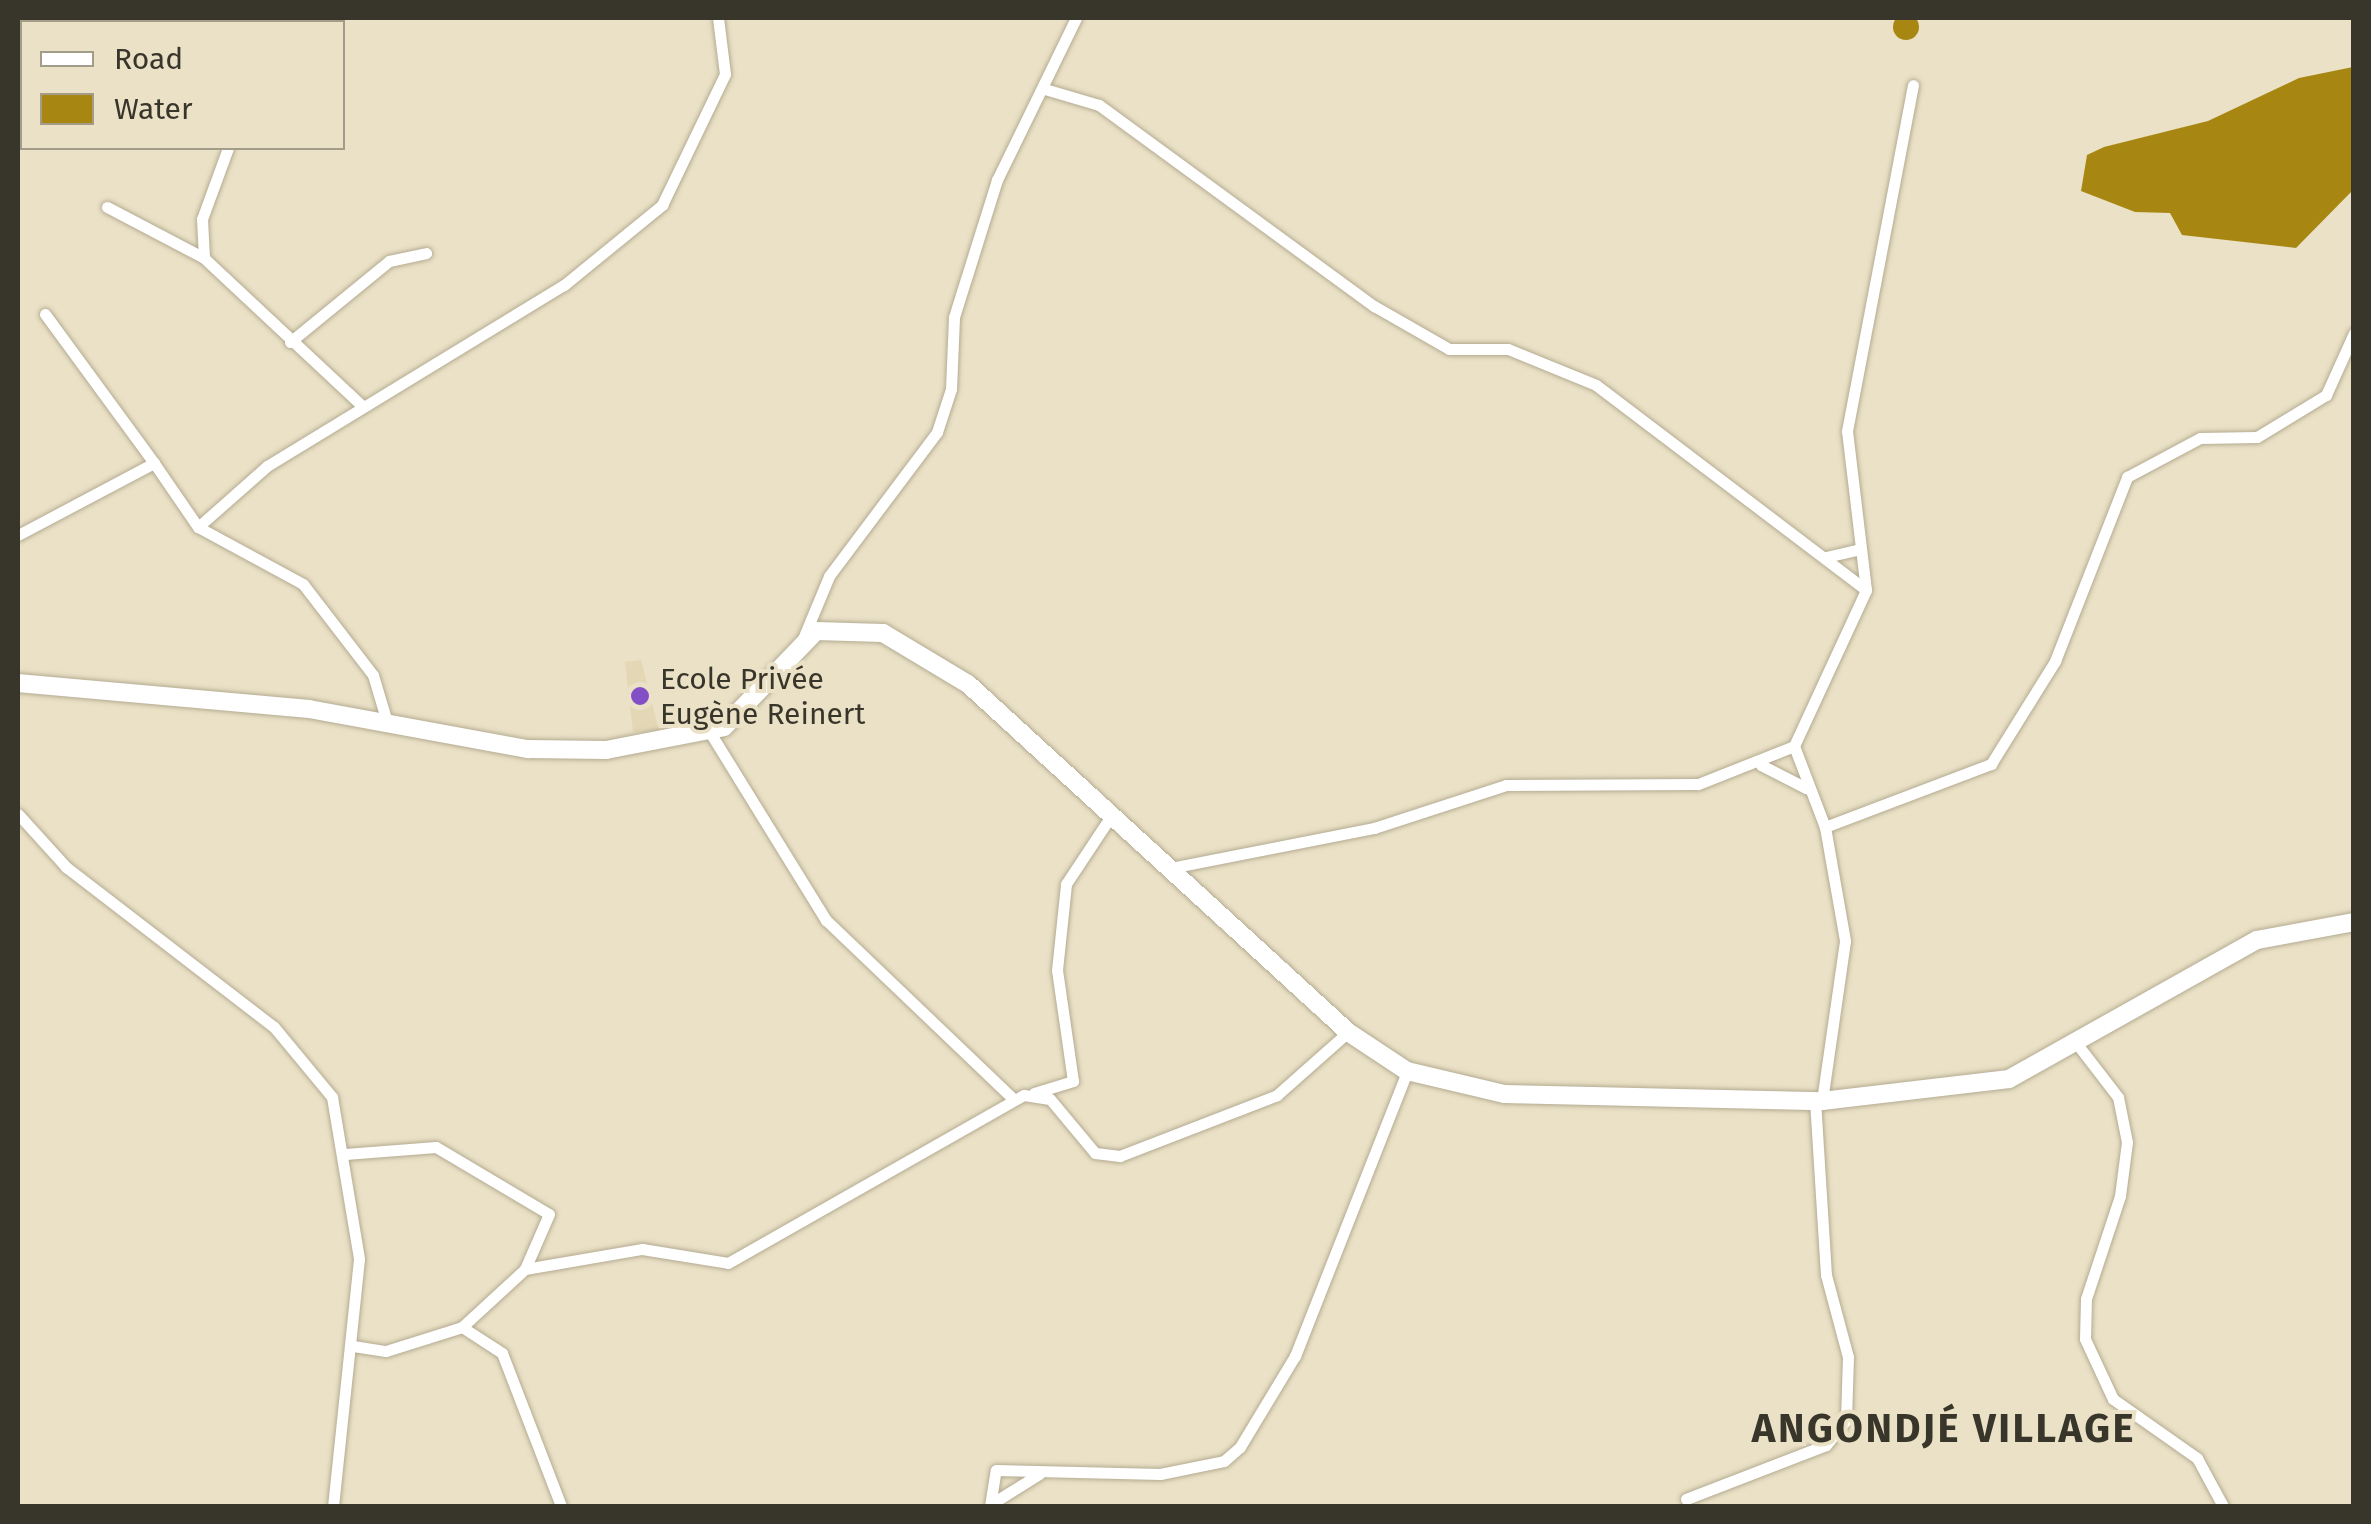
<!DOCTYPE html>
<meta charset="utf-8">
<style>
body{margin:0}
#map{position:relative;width:2371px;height:1524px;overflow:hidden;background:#eae1c6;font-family:"Fira Sans",sans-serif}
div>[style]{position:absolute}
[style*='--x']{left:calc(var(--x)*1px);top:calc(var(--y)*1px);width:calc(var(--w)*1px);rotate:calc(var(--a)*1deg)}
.built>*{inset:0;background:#e3d7b5}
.water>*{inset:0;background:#a78712}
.round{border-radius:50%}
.roads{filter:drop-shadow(0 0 2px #b4ab92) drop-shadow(0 0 2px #b4ab92)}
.street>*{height:11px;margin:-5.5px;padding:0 5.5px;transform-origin:5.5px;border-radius:5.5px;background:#fff}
.secondary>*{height:18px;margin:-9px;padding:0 9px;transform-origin:9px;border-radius:9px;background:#fff}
.dots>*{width:28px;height:28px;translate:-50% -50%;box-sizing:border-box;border:5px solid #eae1c6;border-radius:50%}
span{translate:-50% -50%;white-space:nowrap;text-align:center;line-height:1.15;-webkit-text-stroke:8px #eae1c6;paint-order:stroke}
.poi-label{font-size:30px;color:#38352a}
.left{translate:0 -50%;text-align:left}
.district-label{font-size:40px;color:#38352a;font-weight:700;letter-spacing:2.5px}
.frame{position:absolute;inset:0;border:20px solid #38352a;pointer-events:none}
.legend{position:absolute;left:20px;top:20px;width:325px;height:130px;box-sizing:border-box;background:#eae1c6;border:2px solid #a39c88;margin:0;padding:12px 18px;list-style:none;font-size:30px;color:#38352a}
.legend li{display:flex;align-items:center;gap:20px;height:50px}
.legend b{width:50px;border:2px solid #a39c88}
</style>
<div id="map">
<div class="built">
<i style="clip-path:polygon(641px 660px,659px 731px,633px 732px,625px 662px)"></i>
</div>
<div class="water">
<i class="round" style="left:1893px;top:14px;width:26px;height:26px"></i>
<i style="clip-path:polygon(2353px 67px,2353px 190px,2296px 248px,2182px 235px,2170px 213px,2135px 212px,2081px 191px,2087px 155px,2104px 147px,2208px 121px,2299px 78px)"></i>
</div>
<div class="roads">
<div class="street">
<i style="--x:18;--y:18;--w:9;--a:63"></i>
<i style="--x:18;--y:80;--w:11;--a:-68"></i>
<i style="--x:1045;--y:89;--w:56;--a:16.5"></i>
<i style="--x:1099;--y:105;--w:341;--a:36.2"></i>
<i style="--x:1374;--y:306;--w:86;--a:29.8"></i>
<i style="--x:1449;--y:349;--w:59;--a:0"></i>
<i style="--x:1508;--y:349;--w:95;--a:22.2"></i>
<i style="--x:1596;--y:385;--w:339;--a:37.2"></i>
<i style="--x:228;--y:148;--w:76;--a:110.1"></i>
<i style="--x:202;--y:219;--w:39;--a:87"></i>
<i style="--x:204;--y:258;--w:216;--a:43.1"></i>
<i style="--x:107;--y:207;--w:110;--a:27.7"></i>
<i style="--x:45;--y:314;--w:185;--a:53.8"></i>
<i style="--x:290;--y:342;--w:128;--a:-39.3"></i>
<i style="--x:389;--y:261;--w:38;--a:-12"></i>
<i style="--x:18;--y:535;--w:154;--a:-27.9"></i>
<i style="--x:154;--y:463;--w:78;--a:55.5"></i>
<i style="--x:1826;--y:557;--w:35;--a:-13"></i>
<i style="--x:802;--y:641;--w:70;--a:-67.4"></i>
<i style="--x:829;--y:576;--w:180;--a:-53.1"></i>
<i style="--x:937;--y:432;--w:45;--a:-72"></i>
<i style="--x:951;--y:389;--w:72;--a:-87.6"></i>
<i style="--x:954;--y:317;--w:144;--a:-72.6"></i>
<i style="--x:997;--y:180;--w:180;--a:-64"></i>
<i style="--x:387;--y:722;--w:49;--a:-106.6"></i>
<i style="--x:373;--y:675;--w:115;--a:-127.6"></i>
<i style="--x:303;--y:584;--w:119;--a:-151.5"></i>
<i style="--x:198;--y:527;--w:92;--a:-41.5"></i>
<i style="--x:267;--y:466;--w:348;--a:-31.4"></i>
<i style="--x:564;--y:285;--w:127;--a:-39.2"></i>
<i style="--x:662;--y:205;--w:145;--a:-64.3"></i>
<i style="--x:725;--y:74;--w:56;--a:-97.1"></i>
<i style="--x:711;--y:734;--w:219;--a:58.3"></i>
<i style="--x:826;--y:920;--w:259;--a:43.7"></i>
<i style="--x:1794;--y:746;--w:87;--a:69.1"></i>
<i style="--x:1825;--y:827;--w:116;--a:80"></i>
<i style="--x:1845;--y:941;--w:162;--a:98.2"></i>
<i style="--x:1761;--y:765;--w:51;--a:27.1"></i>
<i style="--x:18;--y:814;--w:72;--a:47.8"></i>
<i style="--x:66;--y:867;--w:262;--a:37.6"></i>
<i style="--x:274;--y:1027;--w:91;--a:50.4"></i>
<i style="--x:332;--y:1097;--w:164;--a:80.5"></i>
<i style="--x:359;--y:1259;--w:248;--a:96"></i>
<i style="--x:1825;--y:827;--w:178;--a:-20.8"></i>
<i style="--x:1991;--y:764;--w:121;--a:-58.1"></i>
<i style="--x:2055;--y:661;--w:198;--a:-68.6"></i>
<i style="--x:2127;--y:477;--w:83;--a:-28.1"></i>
<i style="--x:2200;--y:438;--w:57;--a:-1"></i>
<i style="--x:2257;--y:437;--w:81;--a:-31.3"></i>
<i style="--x:2326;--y:395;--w:68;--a:-65.7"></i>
<i style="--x:1175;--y:867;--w:203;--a:-11.1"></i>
<i style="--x:1374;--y:828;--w:139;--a:-18"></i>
<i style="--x:1506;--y:785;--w:192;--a:-0.3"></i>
<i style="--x:1698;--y:784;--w:103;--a:-21.6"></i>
<i style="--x:1794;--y:746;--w:172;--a:-65.2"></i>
<i style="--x:1866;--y:590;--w:160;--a:-96.8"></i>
<i style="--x:1847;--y:431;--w:352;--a:-79.2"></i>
<i style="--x:2077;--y:1044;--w:67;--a:52.3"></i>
<i style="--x:2118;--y:1097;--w:46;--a:78.7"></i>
<i style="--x:2127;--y:1142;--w:54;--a:97.4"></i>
<i style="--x:2120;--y:1196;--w:108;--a:108.3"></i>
<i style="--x:2086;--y:1299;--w:40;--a:91.4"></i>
<i style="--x:2085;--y:1339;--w:66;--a:65"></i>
<i style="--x:2113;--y:1399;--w:103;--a:35.1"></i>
<i style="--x:2197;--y:1458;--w:55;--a:61.6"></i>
<i style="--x:1034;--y:1093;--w:41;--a:-17.1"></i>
<i style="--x:1073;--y:1081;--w:112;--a:-98.2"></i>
<i style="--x:1057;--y:970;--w:86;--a:-84"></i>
<i style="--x:1066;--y:884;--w:85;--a:-56.5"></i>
<i style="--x:345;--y:1154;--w:91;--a:-4.4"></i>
<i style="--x:436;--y:1147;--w:131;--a:30.7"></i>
<i style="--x:549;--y:1214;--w:60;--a:113.6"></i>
<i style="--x:462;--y:1327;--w:48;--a:33"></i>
<i style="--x:502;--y:1353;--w:164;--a:68.9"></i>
<i style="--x:353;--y:1346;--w:33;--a:9"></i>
<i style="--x:386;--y:1351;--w:80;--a:-17.5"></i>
<i style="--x:462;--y:1327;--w:86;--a:-42.6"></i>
<i style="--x:525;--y:1269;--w:119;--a:-9.7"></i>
<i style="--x:642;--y:1249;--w:87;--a:9.2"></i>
<i style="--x:728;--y:1263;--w:340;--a:-29.6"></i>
<i style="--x:1024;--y:1095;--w:26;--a:9"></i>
<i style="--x:1050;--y:1099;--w:70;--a:50.2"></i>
<i style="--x:1095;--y:1153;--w:25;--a:7"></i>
<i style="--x:1120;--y:1156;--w:168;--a:-21.2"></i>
<i style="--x:1277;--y:1095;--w:95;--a:-41.6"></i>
<i style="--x:1686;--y:1499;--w:150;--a:-21.1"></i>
<i style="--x:1826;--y:1445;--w:32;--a:-51"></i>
<i style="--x:1846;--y:1420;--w:63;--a:-88.2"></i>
<i style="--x:1848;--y:1357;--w:85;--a:-105"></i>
<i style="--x:1826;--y:1275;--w:174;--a:-93.6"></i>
<i style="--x:991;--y:1504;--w:57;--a:-32"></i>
<i style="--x:990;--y:1506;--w:36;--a:-81"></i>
<i style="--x:996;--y:1470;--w:164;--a:1.4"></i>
<i style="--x:1160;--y:1474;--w:65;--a:-11.5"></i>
<i style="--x:1224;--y:1461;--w:21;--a:-41"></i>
<i style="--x:1240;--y:1447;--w:106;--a:-58.9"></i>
<i style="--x:1295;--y:1356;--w:306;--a:-68.5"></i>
</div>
<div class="secondary">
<i style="--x:18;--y:683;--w:292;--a:5.1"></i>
<i style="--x:309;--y:709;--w:223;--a:10.4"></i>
<i style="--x:528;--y:749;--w:78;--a:0.7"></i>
<i style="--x:606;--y:750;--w:120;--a:-11"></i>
<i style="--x:724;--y:727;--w:133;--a:-46.2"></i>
<i style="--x:816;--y:631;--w:67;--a:1.7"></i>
<i style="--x:883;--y:633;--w:99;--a:31"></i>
<i style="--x:968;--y:684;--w:515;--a:42.48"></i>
<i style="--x:1348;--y:1032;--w:71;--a:33.5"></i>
<i style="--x:1407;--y:1071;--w:100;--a:13.3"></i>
<i style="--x:1504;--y:1094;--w:318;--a:1.3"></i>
<i style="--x:1822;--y:1101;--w:188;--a:-6.7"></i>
<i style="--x:2009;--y:1079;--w:284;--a:-29.3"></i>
<i style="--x:2257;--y:940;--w:99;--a:-10.5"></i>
</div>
</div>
<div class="dots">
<i style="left:640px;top:696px;background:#834ec6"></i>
</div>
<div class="poi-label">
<span class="left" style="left:660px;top:696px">Ecole Privée<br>Eugène Reinert</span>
</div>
<div class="district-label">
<span style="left:1944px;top:1429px">ANGONDJÉ VILLAGE</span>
</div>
<div class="frame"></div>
<ul class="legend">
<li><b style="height:12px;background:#fff"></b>Road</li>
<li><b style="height:28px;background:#a78712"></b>Water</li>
</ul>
</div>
